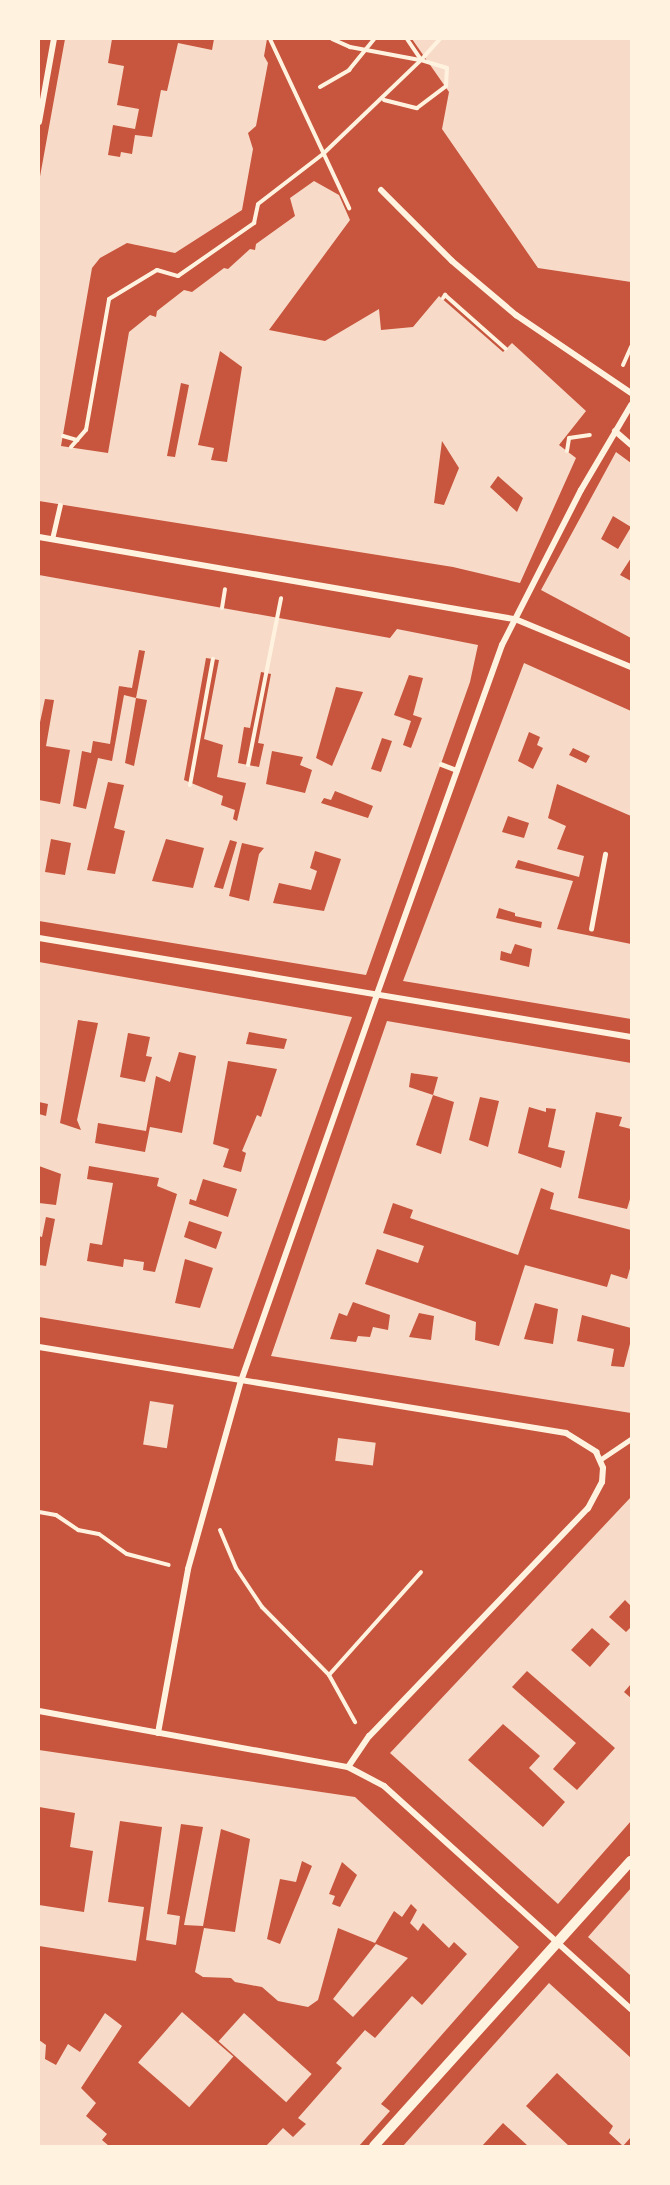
<!DOCTYPE html>
<style>
body{margin:0}
#map{position:relative;width:670px;height:2185px;overflow:hidden;background:#c8553d;font-family:"PT Sans",sans-serif}
div>[style]{position:absolute}
[style*='--x']{left:calc(var(--x)*1px);top:calc(var(--y)*1px);width:calc(var(--w)*1px);rotate:calc(var(--a)*1deg)}
.building>*{inset:0;background:#f7dbc8;transform-origin:0 0}
.path>*{height:4px;margin:-2px;padding:0 2px;transform-origin:2px;border-radius:2px;background:#fff3e0}
.service>*{height:4.5px;margin:-2.25px;padding:0 2.25px;transform-origin:2.25px;border-radius:2.25px;background:#fff3e0}
.pedestrian>*{height:5px;margin:-2.5px;padding:0 2.5px;transform-origin:2.5px;border-radius:2.5px;background:#fff3e0}
.minor>*{height:6px;margin:-3px;padding:0 3px;transform-origin:3px;border-radius:3px;background:#fff3e0}
.tertiary>*{height:10px;margin:-5px;padding:0 5px;transform-origin:5px;border-radius:5px;background:#fff3e0}
span{translate:-50% -50%;white-space:nowrap;text-align:center;line-height:1.15;-webkit-text-stroke:5px #fff3e0;paint-order:stroke}
.frame{position:absolute;inset:0;border:40px solid #fff3e0;pointer-events:none}
</style>
<div id="map">
<div class="building">
<i style="clip-path:polygon(evenodd,65px 39px,112px 39px,108px 63px,124px 66px,117px 105px,139px 109px,135px 129px,113px 125px,108px 155px,120px 157px,121px 152px,132px 154px,135px 135px,152px 137px,161px 90px,167px 91px,178px 43px,212px 50px,214px 39px,267px 39px,264px 56px,268px 63px,256px 126px,248px 133px,253px 149px,242px 210px,175px 253px,127px 243px,100px 258px,92px 268px,61px 446px,108px 453px,129px 332px,150px 315px,156px 317px,157px 311px,184px 290px,192px 292px,224px 268px,228px 269px,250px 249px,255px 250px,256px 244px,295px 216px,290px 198px,314px 181px,339px 195px,350px 220px,269px 330px,325px 341px,379px 309px,381px 330px,413px 327px,439px 296px,503px 352px,512px 343px,586px 411px,559px 445px,576px 458px,520px 583px,453px 567px,39px 501px,39px 182px,65px 39px,220px 351px,242px 367px,227px 462px,211px 460px,214px 448px,198px 445px,220px 351px,65px 39px,181px 383px,189px 385px,175px 457px,167px 456px,181px 383px,65px 39px,442px 441px,459px 468px,444px 505px,434px 503px,442px 441px,65px 39px,498px 476px,523px 498px,517px 512px,490px 487px,498px 476px)"></i>
<i style="clip-path:polygon(412px 39px,631px 39px,631px 282px,538px 268px,442px 129px,449px 92px)"></i>
<i style="clip-path:polygon(evenodd,616px 452px,631px 463px,631px 558px,620px 575px,631px 581px,631px 638px,541px 590px,616px 452px,613px 516px,631px 527px,618px 549px,601px 539px,613px 516px)"></i>
<i style="clip-path:polygon(evenodd,39px 575px,390px 638px,397px 629px,478px 645px,470px 682px,366px 975px,39px 921px,39px 800px,60px 804px,70px 750px,46px 746px,54px 700px,45px 699px,39px 727px,39px 575px,139px 650px,145px 651px,136px 698px,124px 695px,112px 761px,98px 758px,86px 809px,73px 806px,82px 751px,91px 753px,93px 741px,110px 744px,119px 686px,132px 688px,139px 650px,39px 575px,206px 658px,219px 660px,204px 739px,223px 745px,217px 777px,246px 783px,237px 821px,233px 819px,235px 810px,221px 805px,223px 796px,184px 780px,206px 658px,39px 575px,261px 672px,271px 674px,258px 743px,264px 744px,259px 767px,238px 763px,244px 727px,250px 728px,261px 672px,39px 575px,409px 675px,423px 678px,413px 715px,422px 718px,411px 748px,403px 745px,411px 721px,394px 715px,409px 675px,39px 575px,336px 687px,363px 692px,332px 766px,316px 758px,336px 687px,39px 575px,136px 698px,147px 700px,134px 766px,125px 763px,136px 698px,39px 575px,382px 738px,392px 741px,381px 772px,371px 769px,382px 738px,39px 575px,272px 751px,303px 757px,300px 765px,312px 770px,305px 793px,266px 784px,272px 751px,39px 575px,108px 782px,124px 785px,114px 828px,125px 831px,115px 874px,87px 870px,108px 782px,39px 575px,335px 791px,373px 806px,368px 818px,321px 803px,324px 798px,331px 800px,335px 791px,39px 575px,51px 839px,71px 843px,65px 875px,45px 872px,51px 839px,39px 575px,166px 839px,204px 848px,193px 888px,152px 881px,166px 839px,39px 575px,230px 840px,237px 842px,223px 889px,214px 887px,230px 840px,39px 575px,242px 843px,264px 848px,259px 854px,249px 901px,229px 896px,242px 843px,39px 575px,315px 851px,341px 859px,324px 911px,273px 903px,279px 883px,311px 890px,317px 871px,310px 868px,315px 851px)"></i>
<i style="clip-path:polygon(evenodd,524px 663px,631px 711px,631px 816px,557px 784px,548px 818px,566px 826px,557px 849px,584px 856px,579px 877px,518px 860px,515px 868px,573px 881px,557px 929px,631px 944px,631px 1019px,403px 981px,524px 663px,529px 732px,540px 737px,537px 745px,543px 748px,533px 769px,518px 761px,529px 732px,524px 663px,573px 748px,590px 756px,586px 763px,569px 755px,573px 748px,524px 663px,508px 816px,529px 823px,524px 838px,502px 832px,508px 816px,524px 663px,499px 908px,515px 913px,515px 916px,542px 922px,541px 928px,496px 918px,499px 908px,524px 663px,515px 944px,532px 949px,529px 967px,500px 960px,501px 951px,511px 954px,515px 944px)"></i>
<i style="clip-path:polygon(evenodd,39px 962px,352px 1017px,233px 1349px,39px 1317px,39px 1265px,46px 1266px,55px 1219px,46px 1217px,42px 1237px,39px 1236px,39px 1203px,56px 1205px,61px 1174px,39px 1166px,39px 1114px,46px 1116px,48px 1104px,39px 1102px,39px 962px,78px 1020px,98px 1023px,77px 1120px,81px 1130px,60px 1123px,78px 1020px,39px 962px,249px 1032px,287px 1039px,284px 1049px,246px 1044px,249px 1032px,39px 962px,128px 1033px,150px 1037px,146px 1056px,152px 1057px,145px 1082px,120px 1077px,128px 1033px,39px 962px,179px 1052px,196px 1056px,182px 1133px,150px 1127px,145px 1152px,95px 1143px,98px 1123px,146px 1131px,156px 1076px,170px 1082px,179px 1052px,39px 962px,228px 1061px,277px 1069px,261px 1117px,257px 1115px,242px 1151px,246px 1153px,241px 1172px,223px 1167px,229px 1149px,213px 1144px,228px 1061px,39px 962px,89px 1166px,159px 1178px,157px 1186px,177px 1194px,155px 1272px,143px 1270px,144px 1262px,124px 1259px,123px 1267px,87px 1261px,90px 1243px,102px 1245px,113px 1183px,87px 1179px,89px 1166px,39px 962px,203px 1179px,237px 1189px,228px 1217px,189px 1204px,190px 1199px,196px 1201px,203px 1179px,39px 962px,189px 1221px,222px 1232px,216px 1249px,184px 1237px,189px 1221px,39px 962px,185px 1259px,213px 1268px,200px 1308px,175px 1303px,185px 1259px)"></i>
<i style="clip-path:polygon(evenodd,387px 1021px,631px 1063px,631px 1129px,619px 1126px,622px 1117px,596px 1112px,578px 1198px,627px 1209px,631px 1196px,631px 1230px,550px 1209px,554px 1193px,541px 1188px,518px 1255px,410px 1218px,413px 1210px,393px 1203px,383px 1233px,424px 1246px,418px 1263px,377px 1249px,365px 1284px,476px 1322px,475px 1340px,499px 1346px,525px 1265px,607px 1287px,611px 1274px,627px 1279px,631px 1265px,631px 1328px,582px 1315px,577px 1341px,614px 1349px,611px 1366px,624px 1367px,631px 1340px,631px 1413px,271px 1356px,387px 1021px,411px 1073px,438px 1077px,433px 1095px,454px 1102px,441px 1154px,416px 1145px,433px 1095px,409px 1087px,411px 1073px,387px 1021px,480px 1097px,499px 1101px,488px 1147px,469px 1140px,480px 1097px,387px 1021px,529px 1107px,546px 1112px,546px 1108px,556px 1109px,548px 1147px,565px 1151px,561px 1168px,518px 1153px,529px 1107px,387px 1021px,353px 1302px,390px 1315px,388px 1330px,373px 1327px,370px 1337px,358px 1336px,356px 1342px,330px 1339px,339px 1313px,347px 1316px,353px 1302px,387px 1021px,535px 1303px,558px 1309px,553px 1344px,524px 1339px,535px 1303px,387px 1021px,419px 1313px,434px 1316px,431px 1340px,409px 1337px,419px 1313px)"></i>
<i style="left:150px;top:1401px;width:24px;height:44px;rotate:9deg"></i>
<i style="left:338px;top:1438px;width:38px;height:23px;rotate:7deg"></i>
<i style="clip-path:polygon(evenodd,631px 1497px,631px 1606px,625px 1600px,609px 1617px,626px 1632px,631px 1627px,631px 1684px,624px 1692px,631px 1698px,631px 1821px,558px 1904px,390px 1753px,631px 1497px,592px 1628px,610px 1644px,590px 1667px,571px 1650px,592px 1628px,631px 1497px,527px 1671px,615px 1748px,577px 1790px,553px 1769px,576px 1743px,512px 1687px,527px 1671px,631px 1497px,503px 1724px,540px 1756px,529px 1768px,565px 1802px,543px 1827px,468px 1760px,503px 1724px)"></i>
<i style="clip-path:polygon(evenodd,39px 1750px,355px 1797px,519px 1947px,381px 2104px,390px 2111px,359px 2146px,266px 2146px,283px 2128px,293px 2137px,306px 2124px,298px 2118px,342px 2068px,336px 2063px,365px 2030px,375px 2038px,412px 1996px,422px 2005px,467px 1954px,454px 1942px,449px 1948px,423px 1923px,418px 1931px,410px 1923px,417px 1910px,411px 1904px,402px 1917px,394px 1911px,375px 1943px,338px 1928px,318px 2000px,308px 2007px,278px 2001px,262px 1987px,235px 1982px,231px 1978px,203px 1977px,195px 1972px,204px 1928px,235px 1932px,250px 1839px,221px 1829px,203px 1926px,184px 1925px,203px 1827px,181px 1824px,167px 1914px,180px 1916px,176px 1945px,146px 1940px,162px 1827px,120px 1821px,108px 1902px,144px 1907px,136px 1961px,39px 1946px,39px 1905px,84px 1912px,93px 1851px,70px 1847px,75px 1813px,39px 1807px,39px 1750px,302px 1861px,312px 1866px,280px 1944px,267px 1939px,280px 1879px,296px 1882px,302px 1861px,39px 1750px,342px 1862px,357px 1875px,340px 1907px,332px 1904px,335px 1896px,329px 1894px,342px 1862px)"></i>
<i style="clip-path:polygon(631px 1888px,631px 1976px,588px 1937px)"></i>
<i style="clip-path:polygon(376px 1944px,408px 1958px,353px 2017px,333px 1999px)"></i>
<i style="clip-path:polygon(549px 1983px,631px 2058px,631px 2137px,623px 2146px,609px 2133px,613px 2126px,557px 2073px,526px 2106px,569px 2146px,528px 2146px,503px 2123px,482px 2146px,403px 2146px)"></i>
<i style="left:182px;top:2012px;width:68px;height:67px;rotate:41deg"></i>
<i style="clip-path:polygon(105px 2013px,122px 2026px,81px 2088px,96px 2103px,86px 2116px,107px 2134px,102px 2140px,109px 2146px,39px 2146px,39px 2040px,46px 2045px,45px 2059px,56px 2065px,68px 2044px,80px 2052px)"></i>
<i style="left:244px;top:2013px;width:91px;height:38px;rotate:42deg"></i>
</div>
<div class="path">
<i style="--x:270;--y:39;--w:187;--a:64.9"></i>
<i style="--x:332;--y:39;--w:20;--a:24"></i>
<i style="--x:350;--y:47;--w:71;--a:10.5"></i>
<i style="--x:407;--y:39;--w:25;--a:56"></i>
<i style="--x:320;--y:87;--w:34;--a:-30"></i>
<i style="--x:349;--y:70;--w:40;--a:-51"></i>
<i style="--x:384;--y:100;--w:34;--a:14"></i>
<i style="--x:417;--y:108;--w:36;--a:-37"></i>
<i style="--x:446;--y:86;--w:18;--a:-87"></i>
<i style="--x:447;--y:68;--w:27;--a:-163"></i>
<i style="--x:421;--y:60;--w:28;--a:-48"></i>
<i style="--x:443;--y:298;--w:4;--a:-56"></i>
<i style="--x:445;--y:295;--w:81;--a:41.5"></i>
<i style="--x:623;--y:365;--w:20;--a:-66"></i>
<i style="--x:63;--y:436;--w:15;--a:16"></i>
<i style="--x:71;--y:447;--w:23;--a:-49"></i>
<i style="--x:86;--y:430;--w:133;--a:-80"></i>
<i style="--x:109;--y:299;--w:56;--a:-31.1"></i>
<i style="--x:157;--y:270;--w:22;--a:16"></i>
<i style="--x:178;--y:276;--w:93;--a:-34.9"></i>
<i style="--x:254;--y:223;--w:19;--a:-78"></i>
<i style="--x:258;--y:204;--w:82;--a:-37.6"></i>
<i style="--x:323;--y:154;--w:136;--a:-43.8"></i>
<i style="--x:567;--y:451;--w:13;--a:-81"></i>
<i style="--x:569;--y:438;--w:21;--a:-8"></i>
<i style="--x:222;--y:608;--w:19;--a:-81"></i>
<i style="--x:248;--y:765;--w:170;--a:-78.8"></i>
<i style="--x:190;--y:785;--w:128;--a:-79.7"></i>
<i style="--x:39;--y:1512;--w:17;--a:10"></i>
<i style="--x:56;--y:1515;--w:27;--a:34"></i>
<i style="--x:78;--y:1530;--w:21;--a:11"></i>
<i style="--x:99;--y:1534;--w:34;--a:36"></i>
<i style="--x:127;--y:1554;--w:43;--a:14.7"></i>
<i style="--x:220;--y:1530;--w:41;--a:67.2"></i>
<i style="--x:236;--y:1568;--w:47;--a:56.3"></i>
<i style="--x:262;--y:1607;--w:95;--a:45.4"></i>
<i style="--x:329;--y:1675;--w:54;--a:61"></i>
<i style="--x:329;--y:1675;--w:138;--a:-48.2"></i>
</div>
<div class="service">
<i style="--x:441;--y:764;--w:17;--a:21"></i>
<i style="--x:591;--y:929;--w:76;--a:-79.4"></i>
</div>
<div class="pedestrian">
<i style="--x:52;--y:539;--w:35;--a:-77"></i>
<i style="--x:601;--y:1459;--w:36;--a:-34"></i>
</div>
<div class="minor">
<i style="--x:39;--y:122;--w:84;--a:-79.8"></i>
<i style="--x:381;--y:190;--w:100;--a:45"></i>
<i style="--x:452;--y:261;--w:84;--a:40.2"></i>
<i style="--x:516;--y:315;--w:139;--a:34.1"></i>
<i style="--x:615;--y:431;--w:21;--a:41"></i>
<i style="--x:39;--y:537;--w:483;--a:9.8"></i>
<i style="--x:515;--y:619;--w:126;--a:22.5"></i>
<i style="--x:39;--y:938;--w:600;--a:9.49"></i>
<i style="--x:39;--y:1347;--w:534;--a:9.27"></i>
<i style="--x:566;--y:1433;--w:36;--a:32"></i>
<i style="--x:596;--y:1452;--w:17;--a:66"></i>
<i style="--x:603;--y:1468;--w:14;--a:94"></i>
<i style="--x:602;--y:1482;--w:30;--a:118"></i>
<i style="--x:588;--y:1508;--w:316;--a:133.8"></i>
<i style="--x:369;--y:1736;--w:37;--a:124"></i>
<i style="--x:39;--y:1711;--w:314;--a:10.3"></i>
<i style="--x:348;--y:1767;--w:41;--a:27.8"></i>
<i style="--x:384;--y:1786;--w:333;--a:42.1"></i>
<i style="--x:158;--y:1733;--w:167;--a:-79.6"></i>
<i style="--x:188;--y:1569;--w:195;--a:-74.3"></i>
<i style="--x:241;--y:1381;--w:410;--a:-70.6"></i>
<i style="--x:377;--y:994;--w:371;--a:-70.3"></i>
<i style="--x:502;--y:645;--w:174;--a:-63"></i>
<i style="--x:581;--y:490;--w:99;--a:-59.5"></i>
</div>
<div class="tertiary">
<i style="--x:374;--y:2146;--w:384;--a:-48"></i>
</div>
<div class="frame"></div>
</div>
